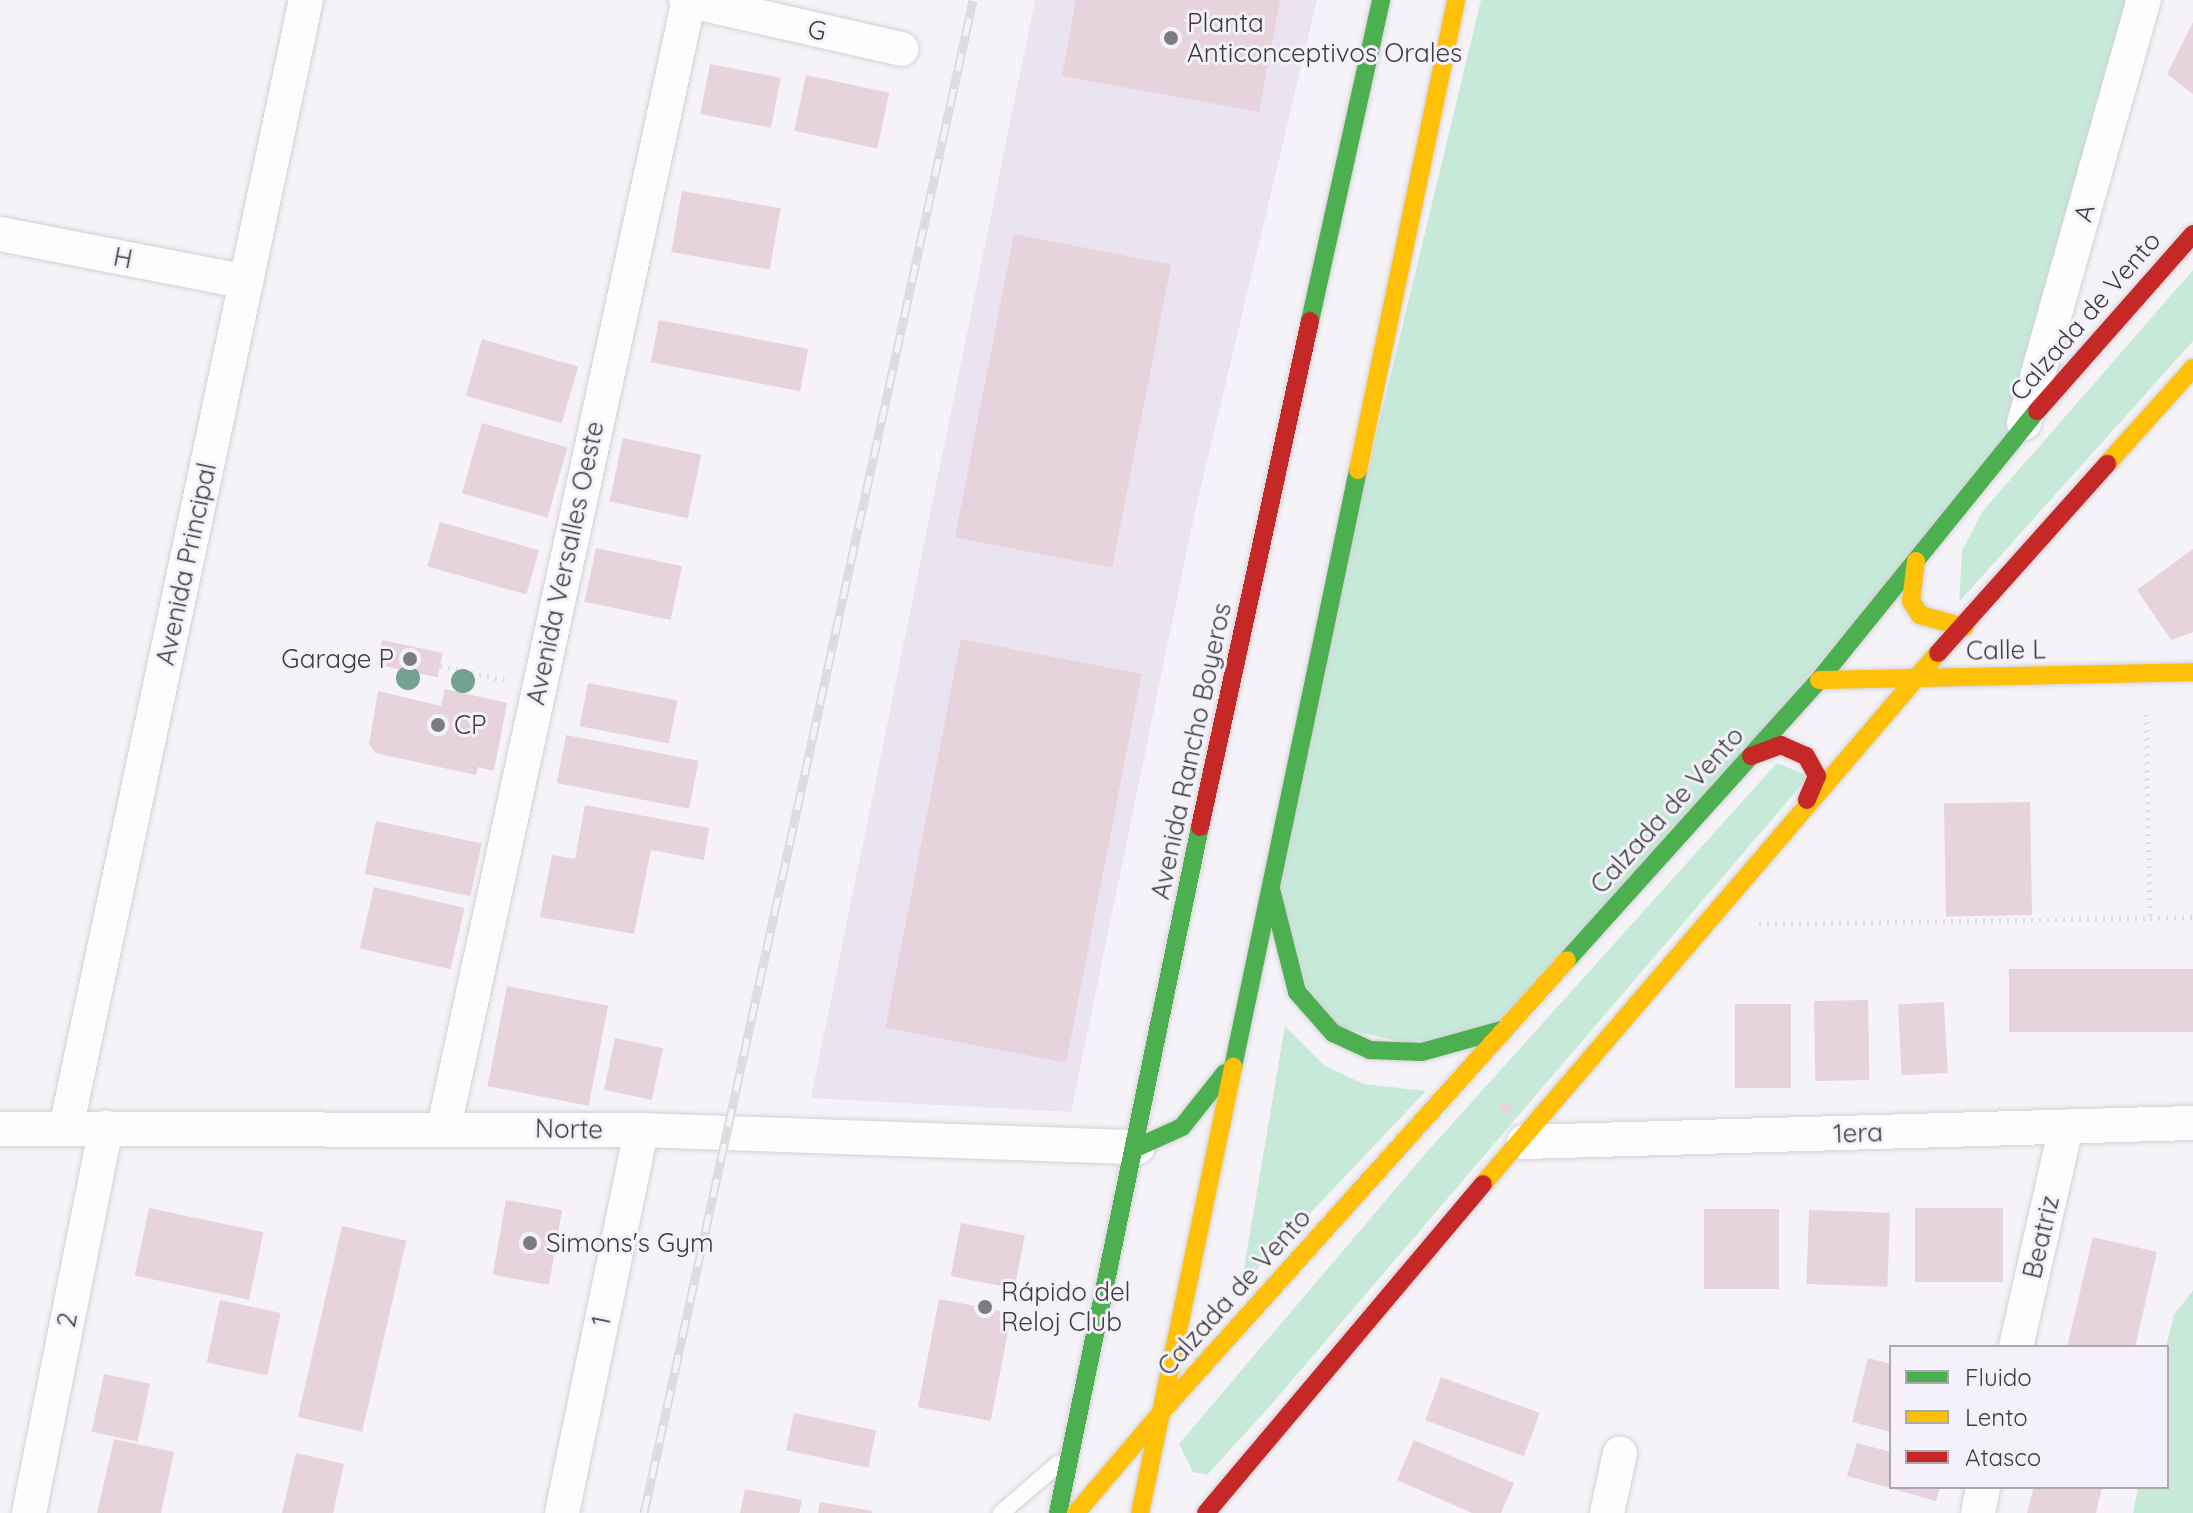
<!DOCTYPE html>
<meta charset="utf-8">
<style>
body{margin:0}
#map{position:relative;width:2193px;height:1513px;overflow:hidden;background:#f5f3f8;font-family:Quicksand,sans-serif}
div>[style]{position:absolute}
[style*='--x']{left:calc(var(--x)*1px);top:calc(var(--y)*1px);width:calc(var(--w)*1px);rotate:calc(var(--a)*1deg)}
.built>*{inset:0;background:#e9e4ef}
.green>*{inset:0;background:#c7e9d9}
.building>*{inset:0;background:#e6d3db;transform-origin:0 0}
.round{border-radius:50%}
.path>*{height:5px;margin-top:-2.5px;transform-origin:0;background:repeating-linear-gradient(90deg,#dededf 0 2px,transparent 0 8px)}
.roads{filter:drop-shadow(0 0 2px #d3d1d5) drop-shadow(0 0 2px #d3d1d5)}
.lane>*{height:16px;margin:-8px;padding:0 8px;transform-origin:8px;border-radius:8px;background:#fefdfe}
.street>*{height:34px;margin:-17px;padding:0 17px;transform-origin:17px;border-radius:17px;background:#fefdfe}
.fast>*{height:18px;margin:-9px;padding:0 9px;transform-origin:9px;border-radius:9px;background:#4caf50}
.slow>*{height:18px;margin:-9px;padding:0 9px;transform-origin:9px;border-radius:9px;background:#ffc107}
.jam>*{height:18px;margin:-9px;padding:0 9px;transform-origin:9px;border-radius:9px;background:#c62828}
.rail>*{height:9px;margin-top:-4.5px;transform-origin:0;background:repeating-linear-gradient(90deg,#f4f1fa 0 18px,#dcdcde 0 36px);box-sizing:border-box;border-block:2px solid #dcdcde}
.trees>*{width:24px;height:24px;margin:-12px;border-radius:50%;background:#73a192}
.dots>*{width:22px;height:22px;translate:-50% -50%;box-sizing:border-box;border:4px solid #f4f1fa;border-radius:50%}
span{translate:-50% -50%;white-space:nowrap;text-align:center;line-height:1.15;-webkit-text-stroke:6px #f4f1fa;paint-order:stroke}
.poi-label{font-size:26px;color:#3d3c3f}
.left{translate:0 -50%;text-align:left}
.right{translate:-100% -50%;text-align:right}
.street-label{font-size:26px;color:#3d3c3f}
.legend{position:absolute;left:1889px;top:1345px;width:280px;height:144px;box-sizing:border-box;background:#f4f1fa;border:2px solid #aba9af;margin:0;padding:10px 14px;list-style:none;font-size:24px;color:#3d3c3f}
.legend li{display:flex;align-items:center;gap:16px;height:40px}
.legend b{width:40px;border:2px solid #aba9af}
</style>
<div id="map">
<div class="built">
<i style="clip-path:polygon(1035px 0,1317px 0,1194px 516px,1071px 1112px,811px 1098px)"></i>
</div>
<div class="green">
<i style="clip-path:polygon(1481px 0,2144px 0,2023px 426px,1505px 1029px,1436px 1050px,1320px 1023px,1269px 880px)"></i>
<i style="clip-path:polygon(2193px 270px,2193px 341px,1959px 602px,1962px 551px,1982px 512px)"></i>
<i style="clip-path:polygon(1777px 763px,1809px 776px,1270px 1406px,1207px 1475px,1193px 1472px,1179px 1444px,1425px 1154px)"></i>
<i style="clip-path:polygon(1285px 1026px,1325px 1066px,1364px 1084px,1426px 1091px,1241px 1286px)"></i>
<i style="clip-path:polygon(2193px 1290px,2193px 1513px,2133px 1513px,2138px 1487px,2167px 1487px,2166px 1347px,2174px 1315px)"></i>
</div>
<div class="building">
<i style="clip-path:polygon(1076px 0,1280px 0,1259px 112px,1062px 76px)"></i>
<i style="clip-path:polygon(2193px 22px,2193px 94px,2167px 74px)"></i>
<i style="left:710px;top:64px;width:72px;height:51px;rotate:11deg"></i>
<i style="left:806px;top:75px;width:85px;height:57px;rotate:12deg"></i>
<i style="left:682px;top:191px;width:100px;height:62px;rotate:10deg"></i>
<i style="left:1014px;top:234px;width:160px;height:309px;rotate:11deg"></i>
<i style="left:659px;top:320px;width:152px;height:43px;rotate:11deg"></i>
<i style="left:482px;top:339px;width:100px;height:59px;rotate:16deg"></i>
<i style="left:482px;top:423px;width:89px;height:73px;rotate:16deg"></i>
<i style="left:623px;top:438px;width:80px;height:65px;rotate:12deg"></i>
<i style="left:440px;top:522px;width:103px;height:46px;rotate:16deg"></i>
<i style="left:596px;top:548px;width:88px;height:55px;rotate:12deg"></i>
<i style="clip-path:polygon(2193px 549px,2193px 632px,2171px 640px,2137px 590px)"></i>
<i style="left:961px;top:639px;width:184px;height:396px;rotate:11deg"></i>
<i style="left:382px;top:640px;width:62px;height:25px;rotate:12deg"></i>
<i style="left:588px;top:683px;width:91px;height:44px;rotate:11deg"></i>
<i style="clip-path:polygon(445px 689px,507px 703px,494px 771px,478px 767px,476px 775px,375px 753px,369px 744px,378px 691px,441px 706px)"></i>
<i style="left:566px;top:735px;width:135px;height:49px;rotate:11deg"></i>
<i style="left:2030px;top:802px;width:113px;height:86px;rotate:89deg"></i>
<i style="clip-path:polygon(585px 805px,709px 828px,704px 860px,651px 850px,634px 934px,540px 917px,552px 855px,575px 859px)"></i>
<i style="left:376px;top:821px;width:108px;height:54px;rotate:12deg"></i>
<i style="left:374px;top:887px;width:93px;height:63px;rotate:13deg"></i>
<i style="left:2193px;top:969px;width:63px;height:184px;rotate:90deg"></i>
<i style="left:507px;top:986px;width:103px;height:102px;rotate:11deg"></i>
<i style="left:1868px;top:1000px;width:80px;height:54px;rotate:89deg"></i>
<i style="left:1944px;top:1002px;width:71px;height:46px;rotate:87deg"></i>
<i style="left:1735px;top:1004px;width:56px;height:84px"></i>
<i style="left:615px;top:1038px;width:49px;height:53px;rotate:12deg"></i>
<i class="round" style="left:1500px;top:1102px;width:12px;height:12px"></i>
<i style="left:506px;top:1200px;width:57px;height:76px;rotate:10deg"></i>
<i style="left:149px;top:1208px;width:117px;height:69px;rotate:12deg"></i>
<i style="left:1915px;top:1208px;width:88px;height:74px"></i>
<i style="left:1704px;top:1209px;width:75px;height:80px"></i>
<i style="left:1809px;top:1210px;width:81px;height:74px;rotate:2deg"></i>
<i style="left:961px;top:1223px;width:65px;height:54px;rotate:11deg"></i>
<i style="left:342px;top:1226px;width:66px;height:196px;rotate:13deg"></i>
<i style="clip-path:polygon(2093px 1237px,2157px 1252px,2135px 1347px,2067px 1347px)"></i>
<i style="left:939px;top:1299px;width:74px;height:110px;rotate:11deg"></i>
<i style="left:220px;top:1300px;width:62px;height:64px;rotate:12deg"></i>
<i style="clip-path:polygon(1868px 1358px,1891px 1364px,1891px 1432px,1852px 1422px)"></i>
<i style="left:104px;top:1374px;width:47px;height:59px;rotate:12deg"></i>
<i style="left:1441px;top:1377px;width:105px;height:46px;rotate:20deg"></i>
<i style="left:794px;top:1413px;width:84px;height:38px;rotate:12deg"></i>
<i style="clip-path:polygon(114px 1439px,174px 1452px,161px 1513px,97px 1513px)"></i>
<i style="clip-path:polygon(1414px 1440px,1514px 1483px,1501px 1513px,1472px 1513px,1397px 1480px)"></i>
<i style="clip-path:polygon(1857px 1443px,1891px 1452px,1891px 1487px,1940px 1487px,1936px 1501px,1847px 1476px)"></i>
<i style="clip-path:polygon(296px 1453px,344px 1464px,333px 1513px,282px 1513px)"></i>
<i style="clip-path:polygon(2034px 1487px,2102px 1487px,2096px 1513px,2027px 1513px)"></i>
<i style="clip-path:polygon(745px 1489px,802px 1500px,799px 1513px,740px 1513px)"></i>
<i style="clip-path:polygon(820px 1502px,872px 1511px,872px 1513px,818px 1513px)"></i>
</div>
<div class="path">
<i style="--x:440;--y:666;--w:66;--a:12.2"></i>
<i style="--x:2146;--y:714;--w:204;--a:88.9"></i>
<i style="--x:2150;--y:918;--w:43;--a:-1.3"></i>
<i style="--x:1759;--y:924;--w:391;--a:-0.9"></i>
</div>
<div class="roads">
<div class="lane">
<i style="--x:1001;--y:1513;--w:75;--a:-40.7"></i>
</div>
<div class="street">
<i style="--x:686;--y:0;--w:221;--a:12.8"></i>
<i style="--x:0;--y:234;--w:251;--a:11"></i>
<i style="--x:2024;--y:423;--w:440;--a:-74.2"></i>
<i style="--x:444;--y:1127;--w:1153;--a:-77.74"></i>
<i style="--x:66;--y:1128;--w:1153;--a:-77.99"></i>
<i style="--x:0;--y:1129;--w:641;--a:0.09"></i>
<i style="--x:641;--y:1130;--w:497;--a:2"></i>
<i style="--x:1524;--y:1142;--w:669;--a:-1.63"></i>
<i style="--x:2016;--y:1347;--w:226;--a:-77.2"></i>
<i style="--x:29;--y:1513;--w:393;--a:-78.7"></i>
<i style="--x:562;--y:1513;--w:391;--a:-78.3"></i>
<i style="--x:1607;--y:1513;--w:61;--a:-77.8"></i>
<i style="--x:1978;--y:1513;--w:26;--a:-79"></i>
</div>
<div class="fast">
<i style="--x:1310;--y:321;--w:329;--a:-77.5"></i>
<i style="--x:1272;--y:893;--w:102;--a:75.8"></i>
<i style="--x:1297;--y:992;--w:55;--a:48.7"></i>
<i style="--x:1333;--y:1033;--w:41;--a:24.7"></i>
<i style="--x:1370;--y:1050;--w:52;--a:2.2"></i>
<i style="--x:1422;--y:1052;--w:86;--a:-15.5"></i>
<i style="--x:1567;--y:960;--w:377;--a:-48"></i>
<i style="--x:1819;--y:680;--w:346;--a:-51"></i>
<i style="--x:1233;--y:1067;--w:610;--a:-78.17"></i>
<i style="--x:1138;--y:1147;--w:48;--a:-24.4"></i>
<i style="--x:1182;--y:1127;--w:69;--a:-51.5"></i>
<i style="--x:1058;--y:1513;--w:701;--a:-78.31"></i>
</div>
<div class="slow">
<i style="--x:2107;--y:464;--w:129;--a:-48.1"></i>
<i style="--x:1358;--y:470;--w:480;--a:-78.2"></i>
<i style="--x:1916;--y:561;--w:40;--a:97.1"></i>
<i style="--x:1911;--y:601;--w:17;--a:57"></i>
<i style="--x:1920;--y:615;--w:46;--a:15.3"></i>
<i style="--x:1819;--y:680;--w:374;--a:-1.2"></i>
<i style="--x:1483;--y:1184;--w:699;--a:-49.41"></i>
<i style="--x:1164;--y:1409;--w:603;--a:-48.09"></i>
<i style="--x:1076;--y:1513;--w:130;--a:-49.7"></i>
<i style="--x:1140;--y:1513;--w:456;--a:-78.2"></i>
</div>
<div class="jam">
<i style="--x:2037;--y:411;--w:236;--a:-48.6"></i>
<i style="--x:1938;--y:653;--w:254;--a:-48.2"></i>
<i style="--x:1751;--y:756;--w:32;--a:-20"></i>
<i style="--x:1781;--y:745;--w:27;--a:24"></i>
<i style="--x:1806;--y:756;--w:23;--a:61"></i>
<i style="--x:1817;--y:776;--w:26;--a:113"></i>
<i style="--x:1200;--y:827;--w:518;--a:-77.74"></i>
<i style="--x:1206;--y:1513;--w:430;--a:-49.9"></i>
</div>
</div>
<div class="rail">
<i style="--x:644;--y:1513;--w:1548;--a:-77.73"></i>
</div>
<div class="trees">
<i style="left:408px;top:678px"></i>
<i style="left:463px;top:681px"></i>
</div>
<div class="dots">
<i style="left:1171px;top:38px;background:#7d7c80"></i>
<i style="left:410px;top:659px;background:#7d7c80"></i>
<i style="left:438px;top:725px;background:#7d7c80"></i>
<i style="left:530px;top:1243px;background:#7d7c80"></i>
<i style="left:985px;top:1307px;background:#7d7c80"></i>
</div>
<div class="poi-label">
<span class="left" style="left:1187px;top:38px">Planta<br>Anticonceptivos Orales</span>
<span class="right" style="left:394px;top:659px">Garage P</span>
<span class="left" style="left:454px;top:725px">CP</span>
<span class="left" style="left:546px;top:1243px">Simons's Gym</span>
<span class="left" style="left:1001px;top:1307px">Rápido del<br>Reloj Club</span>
</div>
<div class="street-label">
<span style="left:817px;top:30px;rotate:13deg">G</span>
<span style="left:2084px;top:213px;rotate:-74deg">A</span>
<span style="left:123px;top:258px;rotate:11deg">H</span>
<span style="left:2085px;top:316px;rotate:-49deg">Calzada de Vento</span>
<span style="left:565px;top:563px;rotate:-78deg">Avenida Versalles Oeste</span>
<span style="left:186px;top:564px;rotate:-78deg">Avenida Principal</span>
<span style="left:2006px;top:650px;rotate:-1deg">Calle L</span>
<span style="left:1191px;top:751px;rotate:-78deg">Avenida Rancho Boyeros</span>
<span style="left:1667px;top:810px;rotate:-48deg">Calzada de Vento</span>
<span style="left:569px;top:1129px;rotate:1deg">Norte</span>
<span style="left:1858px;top:1133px;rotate:-2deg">1era</span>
<span style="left:2041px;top:1237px;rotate:-77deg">Beatriz</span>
<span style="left:1234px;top:1292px;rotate:-48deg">Calzada de Vento</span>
<span style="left:67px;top:1320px;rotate:-79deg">2</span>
<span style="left:601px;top:1321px;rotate:-78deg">1</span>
</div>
<ul class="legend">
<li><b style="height:10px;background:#4caf50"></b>Fluido</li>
<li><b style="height:10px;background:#ffc107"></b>Lento</li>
<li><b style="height:10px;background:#c62828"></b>Atasco</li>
</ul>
</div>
